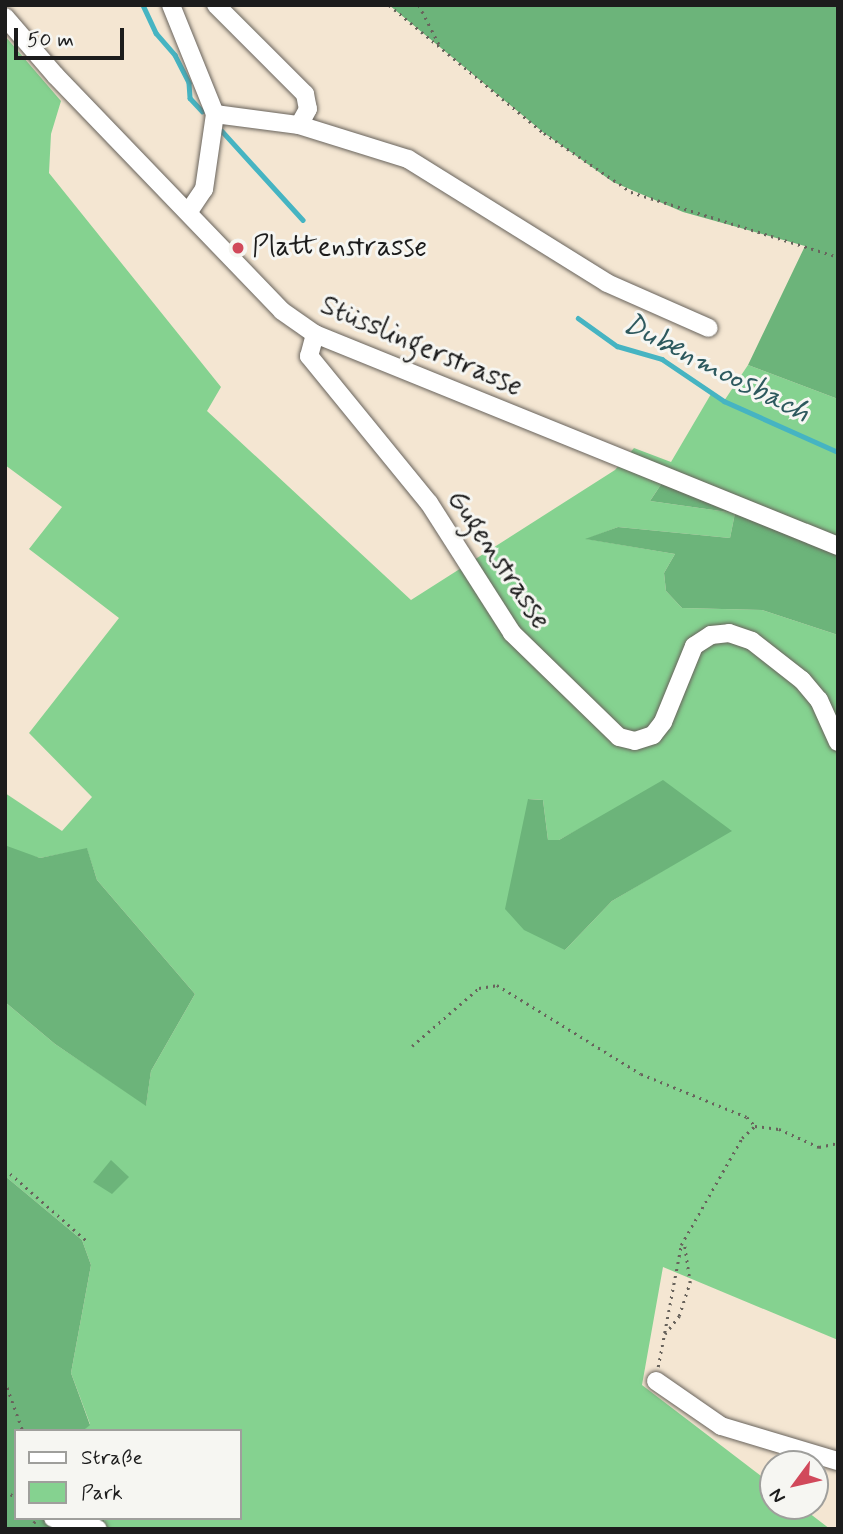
<!DOCTYPE html>
<meta charset="utf-8">
<style>
body{margin:0}
#map{position:relative;width:843px;height:1534px;overflow:hidden;background:#f4e6d2;font-family:Mynerve,sans-serif}
div>[style]{position:absolute}
[style*='--x']{left:calc(var(--x)*1px);top:calc(var(--y)*1px);width:calc(var(--w)*1px);rotate:calc(var(--a)*1deg)}
.green>*{inset:0;background:#85d290}
.forest>*{inset:0;background:#6cb47a}
.stream>*{height:4.5px;margin:-2.25px;padding:0 2.25px;transform-origin:2.25px;border-radius:2.25px;background:#46b4c2}
.path>*{height:2.5px;margin-top:-1.25px;transform-origin:0;background:repeating-linear-gradient(90deg,#68635c 0 2px,transparent 0 7px)}
.roads{filter:drop-shadow(0 0 2px #68635c) drop-shadow(0 0 2px #68635c)}
.minor>*{height:18px;margin:-9px;padding:0 9px;transform-origin:9px;border-radius:9px;background:#fff}
.dots>*{width:19px;height:19px;translate:-50% -50%;box-sizing:border-box;border:4px solid #f6f6f2;border-radius:50%}
span{translate:-50% -50%;white-space:nowrap;text-align:center;line-height:1.15;-webkit-text-stroke:6px #f6f6f2;paint-order:stroke}
.poi-label{font-size:28px;color:#1c1c1c}
.left{translate:0 -50%;text-align:left}
.street-label{font-size:28px;color:#1c1c1c}
.water-label{font-size:30px;color:#2d595e;font-style:italic}
.frame{position:absolute;inset:0;border:7px solid #1c1c1c;pointer-events:none}
.legend{position:absolute;left:14px;top:1429px;width:228px;height:91px;box-sizing:border-box;background:#f6f6f2;border:2px solid #9f9f9c;margin:0;padding:9px 12px;list-style:none;font-size:21px;color:#1c1c1c}
.legend li{display:flex;align-items:center;gap:14px;height:35px}
.legend b{width:35px;border:2px solid #9f9f9c}
.north{position:absolute;left:759px;top:1450px;width:70px;height:70px;box-sizing:border-box;background:#f6f6f2;border:2px solid #9f9f9c;border-radius:50%;rotate:237deg;font-size:19px;font-weight:700;line-height:28px;text-align:center;color:#1c1c1c}
.north::after{content:'';display:block;margin:auto;width:24px;height:32px;background:#d1495b;clip-path:polygon(50% 0,100% 100%,50% 72%,0 100%)}
.scale{position:absolute;left:14px;top:28px;width:110px;height:32px;box-sizing:border-box;border:4px solid #1c1c1c;border-top:0;padding-left:9px;font-size:21px;line-height:24px;white-space:nowrap;color:#1c1c1c;-webkit-text-stroke:5px #f6f6f2;paint-order:stroke}
</style>
<div id="map">
<div class="green">
<i style="clip-path:polygon(evenodd,5px 36px,61px 101px,51px 134px,49px 173px,221px 387px,207px 411px,411px 600px,615px 470px,634px 448px,671px 462px,711px 394px,724px 401px,748px 365px,838px 399px,838px 554px,664px 480px,650px 501px,735px 513px,730px 538px,618px 527px,587px 539px,675px 554px,664px 573px,666px 591px,682px 608px,762px 610px,838px 635px,838px 1340px,663px 1267px,642px 1385px,773px 1485px,773px 1506px,800px 1506px,830px 1529px,105px 1529px,104px 1518px,240px 1518px,240px 1431px,83px 1431px,90px 1424px,71px 1373px,91px 1265px,82px 1240px,5px 1176px,5px 1002px,55px 1044px,146px 1105px,151px 1071px,195px 994px,97px 880px,87px 849px,40px 858px,5px 849px,5px 793px,62px 831px,92px 797px,29px 733px,119px 618px,29px 549px,62px 507px,5px 465px,5px 36px,529px 799px,543px 800px,548px 840px,559px 840px,599px 818px,731px 830px,612px 901px,565px 950px,529px 799px)"></i>
</div>
<div class="forest">
<i style="clip-path:polygon(389px 5px,838px 5px,838px 399px,748px 365px,805px 246px,683px 212px,613px 182px,544px 133px)"></i>
<i style="clip-path:polygon(664px 480px,838px 554px,838px 635px,762px 610px,682px 608px,666px 591px,664px 573px,675px 554px,585px 539px,618px 527px,730px 538px,735px 513px,650px 501px)"></i>
<i style="clip-path:polygon(663px 780px,732px 831px,612px 901px,565px 950px,524px 930px,505px 909px,528px 799px,543px 800px,548px 840px,559px 840px)"></i>
<i style="clip-path:polygon(7px 846px,40px 858px,87px 848px,97px 880px,195px 994px,151px 1071px,146px 1106px,55px 1044px,5px 1002px)"></i>
<i style="clip-path:polygon(111px 1160px,129px 1177px,112px 1194px,93px 1182px)"></i>
<i style="clip-path:polygon(5px 1176px,82px 1240px,91px 1265px,71px 1373px,90px 1425px,83px 1431px,16px 1431px,16px 1518px,104px 1518px,105px 1529px,5px 1529px)"></i>
</div>
<div class="stream">
<i style="--x:143;--y:5;--w:31;--a:65"></i>
<i style="--x:156;--y:33;--w:29;--a:49"></i>
<i style="--x:175;--y:55;--w:31;--a:63"></i>
<i style="--x:189;--y:83;--w:15;--a:86"></i>
<i style="--x:190;--y:98;--w:18;--a:47"></i>
<i style="--x:222;--y:131;--w:120;--a:47.7"></i>
<i style="--x:578;--y:318;--w:48;--a:35.7"></i>
<i style="--x:617;--y:346;--w:47;--a:16.1"></i>
<i style="--x:662;--y:359;--w:75;--a:34.1"></i>
<i style="--x:724;--y:401;--w:125;--a:24.1"></i>
</div>
<div class="path">
<i style="--x:389;--y:5;--w:201;--a:39.6"></i>
<i style="--x:544;--y:133;--w:105;--a:34.1"></i>
<i style="--x:631;--y:192;--w:217;--a:17.4"></i>
<i style="--x:419;--y:5;--w:44;--a:62.9"></i>
<i style="--x:412;--y:1046;--w:89;--a:-40.9"></i>
<i style="--x:479;--y:988;--w:18;--a:-9"></i>
<i style="--x:497;--y:985;--w:169;--a:31.7"></i>
<i style="--x:641;--y:1074;--w:114;--a:22.1"></i>
<i style="--x:747;--y:1117;--w:12;--a:48"></i>
<i style="--x:755;--y:1126;--w:24;--a:7"></i>
<i style="--x:779;--y:1129;--w:44;--a:24.2"></i>
<i style="--x:819;--y:1147;--w:19;--a:-12"></i>
<i style="--x:5;--y:1169;--w:109;--a:41.3"></i>
<i style="--x:665;--y:1334;--w:23;--a:-52"></i>
<i style="--x:679;--y:1316;--w:35;--a:-72"></i>
<i style="--x:690;--y:1283;--w:40;--a:-98.5"></i>
<i style="--x:658;--y:1367;--w:124;--a:-79.3"></i>
<i style="--x:681;--y:1245;--w:123;--a:-60.3"></i>
<i style="--x:742;--y:1138;--w:18;--a:-43"></i>
<i style="--x:5;--y:1381;--w:53;--a:70.2"></i>
<i style="--x:5;--y:1490;--w:14;--a:36"></i>
<i style="--x:30;--y:1529;--w:13;--a:-58"></i>
</div>
<div class="roads">
<div class="minor">
<i style="--x:171;--y:5;--w:118;--a:68"></i>
<i style="--x:215;--y:114;--w:76;--a:98.3"></i>
<i style="--x:204;--y:189;--w:27;--a:124"></i>
<i style="--x:216;--y:5;--w:126;--a:45"></i>
<i style="--x:305;--y:94;--w:15;--a:79"></i>
<i style="--x:308;--y:109;--w:18;--a:119"></i>
<i style="--x:5;--y:17;--w:77;--a:49.2"></i>
<i style="--x:55;--y:75;--w:327;--a:46.1"></i>
<i style="--x:282;--y:311;--w:40;--a:34.9"></i>
<i style="--x:315;--y:334;--w:564;--a:22.07"></i>
<i style="--x:215;--y:114;--w:85;--a:7.5"></i>
<i style="--x:299;--y:125;--w:114;--a:17.3"></i>
<i style="--x:408;--y:159;--w:234;--a:31.9"></i>
<i style="--x:607;--y:283;--w:111;--a:23.8"></i>
<i style="--x:315;--y:334;--w:23;--a:105"></i>
<i style="--x:309;--y:356;--w:190;--a:50.8"></i>
<i style="--x:429;--y:503;--w:154;--a:57.4"></i>
<i style="--x:512;--y:633;--w:149;--a:44.2"></i>
<i style="--x:619;--y:737;--w:16;--a:14"></i>
<i style="--x:635;--y:741;--w:19;--a:-18"></i>
<i style="--x:653;--y:735;--w:16;--a:-52"></i>
<i style="--x:663;--y:722;--w:82;--a:-67.8"></i>
<i style="--x:694;--y:646;--w:20;--a:-33"></i>
<i style="--x:711;--y:635;--w:18;--a:-6"></i>
<i style="--x:729;--y:633;--w:24;--a:19"></i>
<i style="--x:752;--y:641;--w:63;--a:38"></i>
<i style="--x:802;--y:680;--w:26;--a:50"></i>
<i style="--x:819;--y:700;--w:46;--a:65.7"></i>
<i style="--x:656;--y:1381;--w:79;--a:34.7"></i>
<i style="--x:721;--y:1426;--w:122;--a:16.7"></i>
<i style="--x:53;--y:1518;--w:46;--a:13.7"></i>
</div>
</div>
<div class="dots">
<i style="left:238px;top:248px;background:#d1495b"></i>
</div>
<div class="poi-label">
<span class="left" style="left:252px;top:248px">Plattenstrasse</span>
</div>
<div class="street-label">
<span style="left:421px;top:347px;rotate:23deg">Stüsslingerstrasse</span>
<span style="left:498px;top:560px;rotate:56deg">Gugenstrasse</span>
</div>
<div class="water-label">
<span style="left:716px;top:369px;rotate:27deg">Dubenmoosbach</span>
</div>
<div class="frame"></div>
<ul class="legend">
<li><b style="height:9px;background:#fff"></b>Straße</li>
<li><b style="height:19px;background:#85d290"></b>Park</li>
</ul>
<div class="north">N</div>
<div class="scale">50 m</div>
</div>
